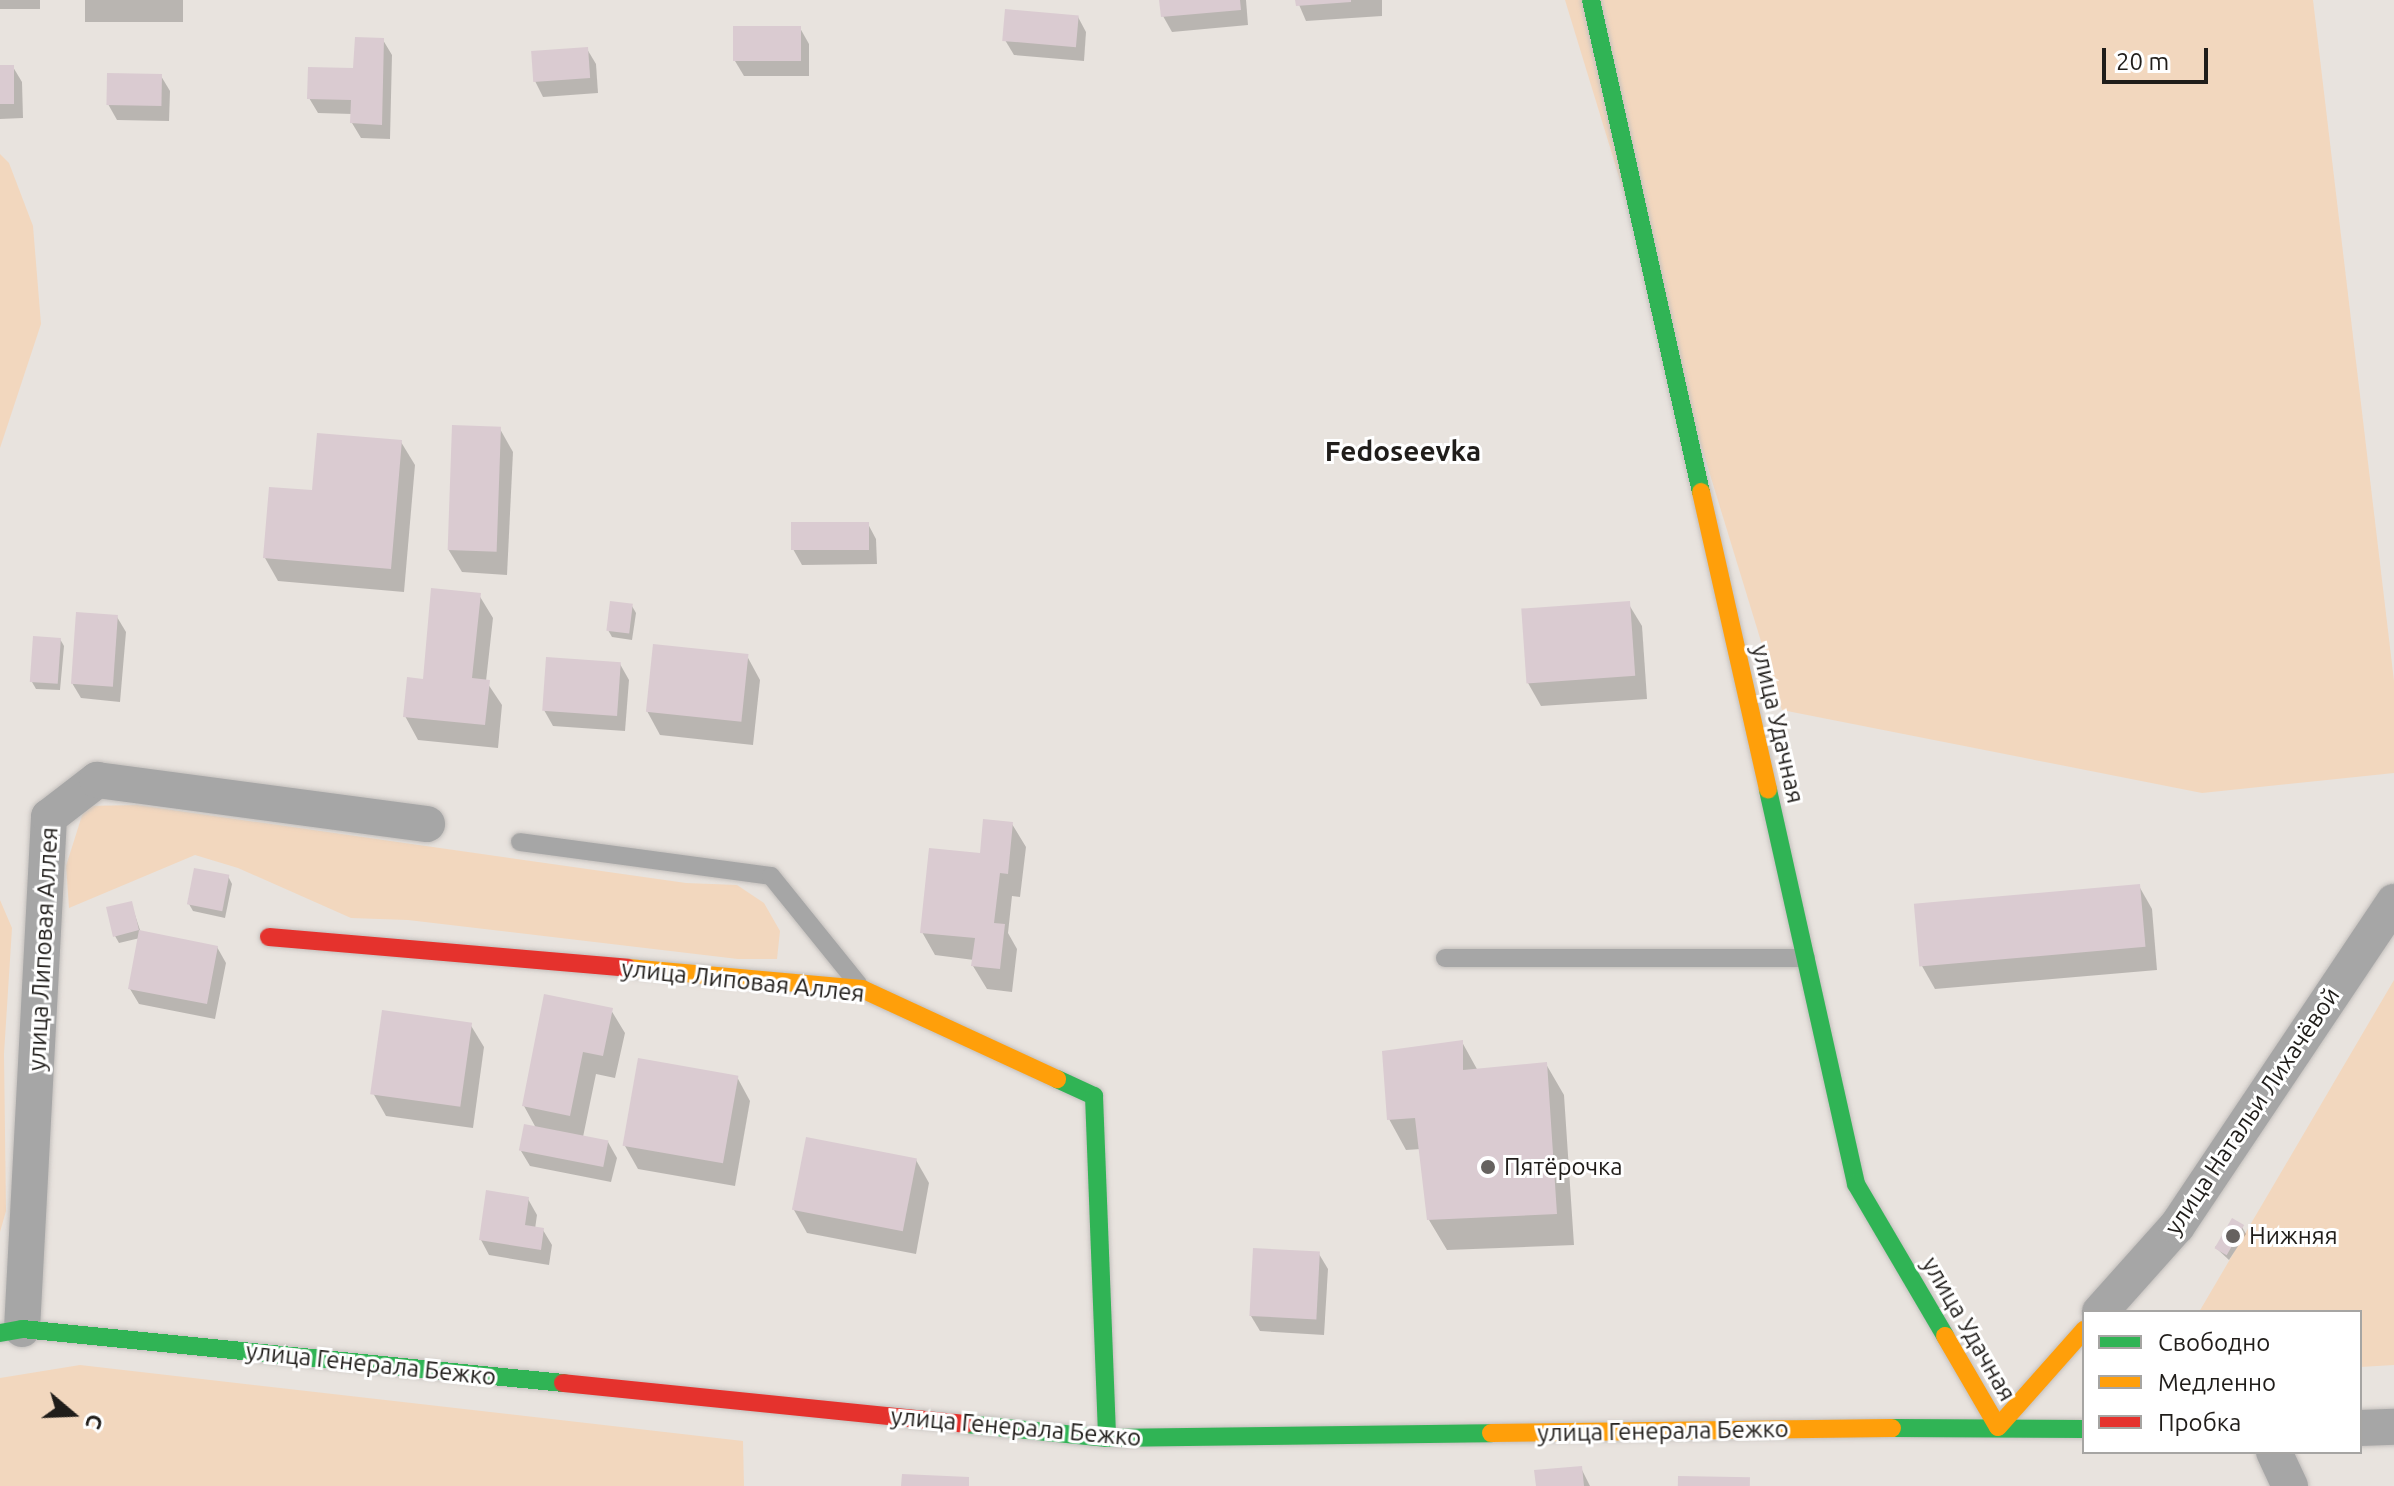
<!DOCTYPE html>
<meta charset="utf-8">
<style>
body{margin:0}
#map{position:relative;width:2394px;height:1486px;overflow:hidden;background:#e8e3de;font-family:Ubuntu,sans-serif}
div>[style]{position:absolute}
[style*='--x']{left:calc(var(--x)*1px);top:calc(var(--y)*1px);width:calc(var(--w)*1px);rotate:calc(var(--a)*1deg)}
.green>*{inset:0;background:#f2d7be}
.shadow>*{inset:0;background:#0003;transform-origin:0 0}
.building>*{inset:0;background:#dacbd1;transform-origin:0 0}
.roads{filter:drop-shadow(0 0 2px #c3bfbc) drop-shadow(0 0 2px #c3bfbc)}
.lane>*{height:18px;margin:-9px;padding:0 9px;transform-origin:9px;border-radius:9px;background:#a6a6a6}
.street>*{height:36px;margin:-18px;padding:0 18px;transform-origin:18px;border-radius:18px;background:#a6a6a6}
.fast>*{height:18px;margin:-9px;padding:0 9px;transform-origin:9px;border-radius:9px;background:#30b455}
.slow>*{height:18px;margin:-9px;padding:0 9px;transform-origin:9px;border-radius:9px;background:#ff9f0a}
.jam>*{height:18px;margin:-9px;padding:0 9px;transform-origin:9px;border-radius:9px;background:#e5322d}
.dots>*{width:22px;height:22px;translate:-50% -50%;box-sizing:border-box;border:4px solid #fff;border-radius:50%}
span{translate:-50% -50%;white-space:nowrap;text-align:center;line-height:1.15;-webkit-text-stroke:6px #fff;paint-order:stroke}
.street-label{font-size:24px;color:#201d1a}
.poi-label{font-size:24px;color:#201d1a}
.left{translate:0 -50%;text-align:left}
.quarter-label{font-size:28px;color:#201d1a;font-weight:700}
.legend{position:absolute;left:2082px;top:1310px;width:280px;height:144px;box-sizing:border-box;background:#fff;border:2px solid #a6a5a3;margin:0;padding:10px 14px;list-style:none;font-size:24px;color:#201d1a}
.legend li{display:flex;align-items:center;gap:16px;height:40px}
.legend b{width:40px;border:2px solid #a6a5a3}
.north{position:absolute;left:32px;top:1374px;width:80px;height:80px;-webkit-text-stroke:6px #fff;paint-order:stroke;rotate:109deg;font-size:22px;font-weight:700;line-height:32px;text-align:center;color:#201d1a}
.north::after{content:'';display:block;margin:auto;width:28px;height:36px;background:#201d1a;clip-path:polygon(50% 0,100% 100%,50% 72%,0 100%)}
.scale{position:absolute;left:2102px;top:48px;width:106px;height:36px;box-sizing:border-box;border:4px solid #201d1a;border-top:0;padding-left:10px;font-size:24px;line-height:28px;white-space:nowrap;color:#201d1a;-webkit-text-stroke:6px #fff;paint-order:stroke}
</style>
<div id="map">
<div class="green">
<i style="clip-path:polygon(1565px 0,2313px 0,2394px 681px,2394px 773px,2202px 793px,1782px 710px)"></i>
<i style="clip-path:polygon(0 154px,9px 163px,33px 226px,41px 324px,0 448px)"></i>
<i style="clip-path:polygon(137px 805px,686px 883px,737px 885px,764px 903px,780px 931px,777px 959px,738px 959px,408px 920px,351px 918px,238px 868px,195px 855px,69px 908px,66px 866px,85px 806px)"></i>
<i style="clip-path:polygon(0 900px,12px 928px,4px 1054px,6px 1211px,0 1232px)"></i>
<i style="clip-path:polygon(2394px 980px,2394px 1365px,2360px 1367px,2360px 1312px,2199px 1312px)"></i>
<i style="clip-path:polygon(80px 1365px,743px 1441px,744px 1486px,0 1486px,0 1378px)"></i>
</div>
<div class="shadow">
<i style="left:0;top:0;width:40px;height:9px"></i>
<i style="left:85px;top:0;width:98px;height:22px"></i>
<i style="clip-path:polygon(1161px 0,1246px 0,1248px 25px,1172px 32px,1163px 16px)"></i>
<i style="clip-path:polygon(1297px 0,1382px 0,1382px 16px,1306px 21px)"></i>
<i style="clip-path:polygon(1078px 17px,1086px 32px,1084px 61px,1014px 55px,1005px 40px)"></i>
<i style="clip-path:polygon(800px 28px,809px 44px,809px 76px,744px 76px,735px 61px)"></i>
<i style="clip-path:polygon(383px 40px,392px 55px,390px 139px,361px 138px,352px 123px,352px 114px,318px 113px,309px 98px,355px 70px)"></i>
<i style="clip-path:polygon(587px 49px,596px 64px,598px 93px,543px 97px,535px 81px)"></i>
<i style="clip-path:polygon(0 67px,13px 67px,22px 82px,23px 118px,0 119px)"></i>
<i style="clip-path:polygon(161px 76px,170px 91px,169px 121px,117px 120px,108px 104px)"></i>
<i style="clip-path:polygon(500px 429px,513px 452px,507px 575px,462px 572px,448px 549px)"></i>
<i style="clip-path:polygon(401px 442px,415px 465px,404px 592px,278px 581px,265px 558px,314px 492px)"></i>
<i style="clip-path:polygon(868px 524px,876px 539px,877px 564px,802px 565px,793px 549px)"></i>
<i style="clip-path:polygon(479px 595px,493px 618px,486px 681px,502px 705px,498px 748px,418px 740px,405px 716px)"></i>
<i style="clip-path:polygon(1628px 603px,1642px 626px,1647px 699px,1541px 706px,1528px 683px)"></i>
<i style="clip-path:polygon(632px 606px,636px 613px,632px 640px,612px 637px,608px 630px)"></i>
<i style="clip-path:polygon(117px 617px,126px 632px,120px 702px,81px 698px,72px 683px)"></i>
<i style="clip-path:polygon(60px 639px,64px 646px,60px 690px,36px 689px,32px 682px)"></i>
<i style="clip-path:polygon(747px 656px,760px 680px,753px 745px,660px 735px,647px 711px)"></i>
<i style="clip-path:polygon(620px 664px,629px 680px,625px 731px,553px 726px,544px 710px)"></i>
<i style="clip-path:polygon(1012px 824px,1026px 847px,1020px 897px,1012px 896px,1008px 933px,1017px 949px,1012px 992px,987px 989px,973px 966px,974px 960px,935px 955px,922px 932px)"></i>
<i style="clip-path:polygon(228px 876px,232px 884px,225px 918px,193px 911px,189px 904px)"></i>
<i style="clip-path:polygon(2139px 886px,2152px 909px,2157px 970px,1935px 989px,1922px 966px)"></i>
<i style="clip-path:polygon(131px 903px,141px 933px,217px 947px,226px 963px,215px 1019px,139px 1004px,130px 989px,140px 938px,119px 943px,115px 936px)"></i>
<i style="clip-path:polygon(611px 1010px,625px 1033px,615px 1078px,596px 1074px,583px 1137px,608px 1142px,617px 1158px,611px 1182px,530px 1166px,521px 1151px,536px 1128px,524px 1106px)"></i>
<i style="clip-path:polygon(470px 1024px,484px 1047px,473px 1128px,386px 1116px,373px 1093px)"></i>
<i style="clip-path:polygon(1462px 1042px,1478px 1071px,1546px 1064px,1564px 1095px,1574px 1245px,1447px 1250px,1429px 1220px,1421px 1149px,1406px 1150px,1389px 1119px)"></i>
<i style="clip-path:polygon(737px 1077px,750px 1101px,735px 1186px,638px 1169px,625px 1146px)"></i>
<i style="clip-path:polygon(916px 1160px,929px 1183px,916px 1254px,807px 1233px,794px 1210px)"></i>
<i style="clip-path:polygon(528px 1199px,537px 1215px,535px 1229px,543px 1230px,552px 1245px,549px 1265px,489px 1255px,481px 1240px)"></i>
<i style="clip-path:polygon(2242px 1227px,2246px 1234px,2229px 1260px,2215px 1247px)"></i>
<i style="clip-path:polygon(1319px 1254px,1328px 1269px,1324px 1335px,1260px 1331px,1251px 1316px)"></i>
<i style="clip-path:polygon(1581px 1468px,1590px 1486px,1538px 1486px)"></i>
</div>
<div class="building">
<i style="clip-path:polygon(1159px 0,1240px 0,1241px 10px,1161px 17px)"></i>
<i style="clip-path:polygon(1295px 0,1351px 0,1351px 2px,1296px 6px)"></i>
<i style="left:1005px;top:9px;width:74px;height:32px;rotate:5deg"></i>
<i style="left:733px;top:26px;width:68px;height:35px"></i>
<i style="clip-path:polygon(355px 37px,384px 38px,382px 125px,350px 123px,351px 100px,307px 99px,308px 67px,353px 68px)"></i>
<i style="left:588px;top:47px;width:31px;height:57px;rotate:86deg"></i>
<i style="left:0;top:65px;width:14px;height:39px"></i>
<i style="left:107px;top:73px;width:55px;height:32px;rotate:1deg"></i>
<i style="left:452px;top:425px;width:49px;height:125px;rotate:2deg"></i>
<i style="clip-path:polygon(317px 433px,402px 440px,391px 569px,263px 558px,269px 487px,312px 490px)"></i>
<i style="left:791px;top:522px;width:78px;height:28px"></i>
<i style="clip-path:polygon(431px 588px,481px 593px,472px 678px,490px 680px,485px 725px,403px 717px,407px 677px,423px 679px)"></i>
<i style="left:610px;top:601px;width:23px;height:30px;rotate:7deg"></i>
<i style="left:1630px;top:601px;width:75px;height:109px;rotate:86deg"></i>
<i style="left:76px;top:612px;width:42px;height:72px;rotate:4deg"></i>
<i style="left:33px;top:636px;width:28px;height:46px;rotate:4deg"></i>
<i style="left:653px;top:644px;width:96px;height:68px;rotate:6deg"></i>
<i style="left:546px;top:657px;width:75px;height:54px;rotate:4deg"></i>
<i style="clip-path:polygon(983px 819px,1013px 822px,1008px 874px,1000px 873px,994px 923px,1005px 924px,1000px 969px,971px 966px,975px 938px,920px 933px,929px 848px,980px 853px)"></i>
<i style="left:194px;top:868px;width:36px;height:37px;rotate:11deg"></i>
<i style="left:2140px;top:884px;width:63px;height:227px;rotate:85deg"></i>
<i style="clip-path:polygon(132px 901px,139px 930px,218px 946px,207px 1004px,128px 989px,139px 930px,113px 937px,106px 907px)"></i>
<i style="clip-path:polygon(544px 994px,613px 1008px,603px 1056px,583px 1052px,570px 1116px,522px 1106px)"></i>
<i style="left:382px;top:1010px;width:91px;height:85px;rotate:8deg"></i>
<i style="clip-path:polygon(1463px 1040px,1463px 1070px,1547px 1062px,1557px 1214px,1427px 1220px,1415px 1118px,1387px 1120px,1382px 1051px)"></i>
<i style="left:638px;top:1058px;width:102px;height:89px;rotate:10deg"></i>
<i style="left:524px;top:1124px;width:86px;height:27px;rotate:11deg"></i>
<i style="left:806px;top:1137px;width:113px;height:74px;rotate:11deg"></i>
<i style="clip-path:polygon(486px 1190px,529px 1197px,525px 1225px,544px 1228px,541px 1250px,479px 1240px)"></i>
<i style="left:2232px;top:1218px;width:14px;height:35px;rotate:30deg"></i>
<i style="left:1253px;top:1248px;width:67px;height:68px;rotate:3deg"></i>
<i style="clip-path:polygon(1582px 1466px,1584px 1486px,1536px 1486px,1534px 1470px)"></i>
<i style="clip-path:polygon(902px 1474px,969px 1477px,969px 1486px,901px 1486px)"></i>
<i style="left:1678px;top:1476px;width:72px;height:10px;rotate:1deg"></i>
</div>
<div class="roads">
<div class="lane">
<i style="--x:520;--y:842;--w:253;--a:7.7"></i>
<i style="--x:771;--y:876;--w:139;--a:51.1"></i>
<i style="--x:1445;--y:958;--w:361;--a:0"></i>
</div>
<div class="street">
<i style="--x:2100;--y:1312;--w:115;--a:-48.2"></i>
<i style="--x:2177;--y:1226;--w:390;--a:-56.2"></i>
<i style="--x:22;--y:1329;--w:513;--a:-86.98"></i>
<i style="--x:49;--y:817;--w:61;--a:-37.6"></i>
<i style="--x:97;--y:780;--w:333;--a:7.6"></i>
<i style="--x:2360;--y:1428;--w:34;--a:-2"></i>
<i style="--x:2274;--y:1452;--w:38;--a:65"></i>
</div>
<div class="fast">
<i style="--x:1591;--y:0;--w:504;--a:77.4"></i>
<i style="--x:1768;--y:790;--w:404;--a:77.4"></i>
<i style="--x:1856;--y:1184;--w:176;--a:59.6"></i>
<i style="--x:1057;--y:1079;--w:41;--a:24.7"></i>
<i style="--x:1094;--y:1096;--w:342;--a:87.8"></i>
<i style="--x:0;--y:1333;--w:22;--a:-10"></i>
<i style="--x:22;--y:1329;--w:544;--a:5.7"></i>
<i style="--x:966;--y:1424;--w:142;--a:5.7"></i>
<i style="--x:1107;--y:1438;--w:384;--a:-0.7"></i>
<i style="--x:1892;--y:1428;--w:192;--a:0.3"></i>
</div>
<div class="slow">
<i style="--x:1701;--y:492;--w:305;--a:77.3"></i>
<i style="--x:628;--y:968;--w:235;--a:5.1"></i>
<i style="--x:862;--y:989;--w:215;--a:24.8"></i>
<i style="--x:1945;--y:1336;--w:105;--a:59.8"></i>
<i style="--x:1998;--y:1427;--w:130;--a:-48.4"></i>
<i style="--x:1491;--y:1433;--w:401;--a:-0.7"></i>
</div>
<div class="jam">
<i style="--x:269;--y:937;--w:360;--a:4.9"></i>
<i style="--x:563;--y:1383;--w:405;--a:5.8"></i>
</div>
</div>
<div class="dots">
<i style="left:1488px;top:1167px;background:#66625f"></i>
<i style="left:2233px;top:1236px;background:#66625f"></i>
</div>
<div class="street-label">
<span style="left:1778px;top:724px;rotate:77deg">улица Удачная</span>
<span style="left:43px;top:949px;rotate:-87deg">улица Липовая Аллея</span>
<span style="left:743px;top:981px;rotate:6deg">улица Липовая Аллея</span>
<span style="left:2252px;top:1111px;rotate:-56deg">улица Натальи Лихачёвой</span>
<span style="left:1969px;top:1329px;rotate:60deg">улица Удачная</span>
<span style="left:371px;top:1364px;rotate:6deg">улица Генерала Бежко</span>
<span style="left:1016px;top:1427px;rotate:5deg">улица Генерала Бежко</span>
<span style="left:1663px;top:1431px;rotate:-1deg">улица Генерала Бежко</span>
</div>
<div class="poi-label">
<span class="left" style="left:1504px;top:1167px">Пятёрочка</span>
<span class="left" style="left:2249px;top:1236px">Нижняя</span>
</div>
<div class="quarter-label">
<span style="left:1403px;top:451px">Fedoseevka</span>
</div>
<ul class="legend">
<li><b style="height:10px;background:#30b455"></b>Свободно</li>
<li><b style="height:10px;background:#ff9f0a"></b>Медленно</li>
<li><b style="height:10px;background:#e5322d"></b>Пробка</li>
</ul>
<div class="north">С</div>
<div class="scale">20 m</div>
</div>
